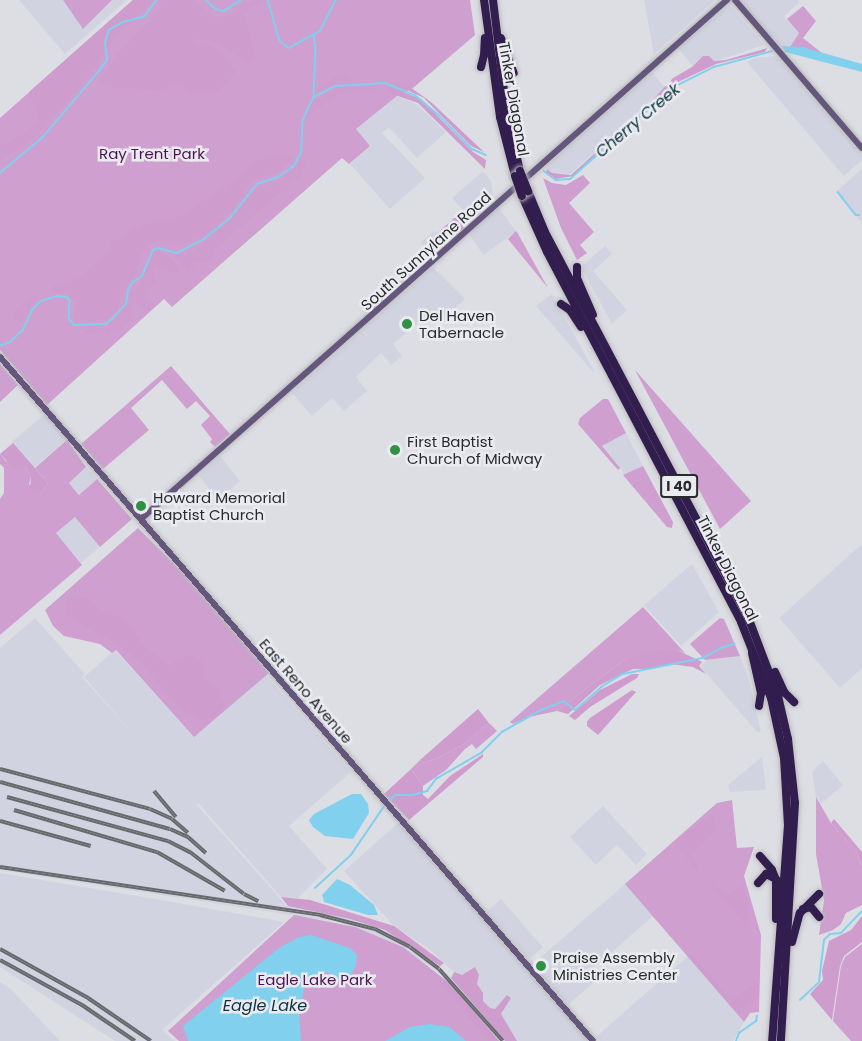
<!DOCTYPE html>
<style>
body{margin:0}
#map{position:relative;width:862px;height:1041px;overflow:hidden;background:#dddee3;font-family:Poppins,sans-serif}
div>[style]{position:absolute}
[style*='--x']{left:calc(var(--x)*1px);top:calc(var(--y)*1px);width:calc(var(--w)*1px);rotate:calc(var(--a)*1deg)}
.built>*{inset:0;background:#d1d4e0;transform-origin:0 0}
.green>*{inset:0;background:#ce9fcf}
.forest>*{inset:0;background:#ce9dce}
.water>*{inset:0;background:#81d0ed}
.stream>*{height:1.5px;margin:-0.75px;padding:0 0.75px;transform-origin:0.75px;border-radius:0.75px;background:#81d0ed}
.roads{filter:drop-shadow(0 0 2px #b9babe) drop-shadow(0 0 2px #b9babe)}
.secondary>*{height:6px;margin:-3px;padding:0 3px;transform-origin:3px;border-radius:3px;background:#64577b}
.highway>*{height:8px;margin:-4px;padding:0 4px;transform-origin:4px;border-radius:4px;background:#321d4f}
.rail>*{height:4px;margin-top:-2px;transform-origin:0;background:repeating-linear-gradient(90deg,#eaebf0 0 4.5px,#68696c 0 9px);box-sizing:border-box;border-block:2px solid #68696c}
.bridges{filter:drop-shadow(0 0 2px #b9babe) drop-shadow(0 0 2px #b9babe)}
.highway-bridge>*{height:8px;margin:-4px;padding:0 4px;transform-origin:4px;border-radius:4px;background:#321d4f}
.dots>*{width:16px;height:16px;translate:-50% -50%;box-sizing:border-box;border:3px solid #eaebf0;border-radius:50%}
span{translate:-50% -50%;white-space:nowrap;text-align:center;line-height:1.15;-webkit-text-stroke:5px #eaebf0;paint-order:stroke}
.shield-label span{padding:2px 4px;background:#eaebf0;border:2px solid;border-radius:4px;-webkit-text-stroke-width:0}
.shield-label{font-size:14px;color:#292a2c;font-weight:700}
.street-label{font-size:15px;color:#292a2c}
.park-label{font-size:15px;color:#4d1350}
.poi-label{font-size:15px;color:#292a2c}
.left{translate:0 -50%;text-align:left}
.water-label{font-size:16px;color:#0d333f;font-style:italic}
</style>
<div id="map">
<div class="built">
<i style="clip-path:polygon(19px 0,127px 0,65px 54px)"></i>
<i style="clip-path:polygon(644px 0,715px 0,654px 54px)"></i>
<i style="clip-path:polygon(740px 0,798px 0,800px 2px,784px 16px,799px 33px,790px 47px,781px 47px)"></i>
<i style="clip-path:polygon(730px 5px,764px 45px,719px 60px,713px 61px,709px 56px,703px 56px,693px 66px,678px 48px)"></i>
<i style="clip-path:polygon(776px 56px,862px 155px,862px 160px,844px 176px,747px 62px,754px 58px)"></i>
<i style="clip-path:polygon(652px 72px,665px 88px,606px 143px,570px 174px,552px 173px,545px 167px)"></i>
<i style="clip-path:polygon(397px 96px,415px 103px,446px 132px,417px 158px,389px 127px,382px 133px,425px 178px,390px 209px,350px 164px,370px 146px,356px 129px)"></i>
<i style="clip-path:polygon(862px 169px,862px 223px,836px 192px)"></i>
<i style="clip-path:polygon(483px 171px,491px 181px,493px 197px,470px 218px,452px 198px)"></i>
<i style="left:499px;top:208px;width:29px;height:40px;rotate:54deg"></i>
<i style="left:434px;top:231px;width:18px;height:18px;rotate:49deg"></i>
<i style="clip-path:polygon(605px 246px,612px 254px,593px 271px,627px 310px,612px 324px,581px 267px)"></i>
<i style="clip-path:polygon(433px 267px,465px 299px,441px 321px,431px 311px,393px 344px,402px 356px,391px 365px,381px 353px,356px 377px,367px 391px,344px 411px,332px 398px,312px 416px,292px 393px)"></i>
<i style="clip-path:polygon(552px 294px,594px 371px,593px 372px,536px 306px)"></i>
<i style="left:45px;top:414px;width:34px;height:43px;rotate:50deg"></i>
<i style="clip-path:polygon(626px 433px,643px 466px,625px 475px,601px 446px)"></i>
<i style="clip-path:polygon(220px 456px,240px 481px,218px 501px,199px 476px)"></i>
<i style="left:86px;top:467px;width:16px;height:23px;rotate:47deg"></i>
<i style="left:75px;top:517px;width:39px;height:25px;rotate:50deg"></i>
<i style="clip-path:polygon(862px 544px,862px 668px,840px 688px,779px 618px)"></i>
<i style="clip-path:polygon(692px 564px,719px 612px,681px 646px,644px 605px)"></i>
<i style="clip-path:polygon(35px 618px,85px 674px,82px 677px,133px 734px,84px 677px,115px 650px,194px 737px,266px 675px,351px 772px,289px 826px,327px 869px,298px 898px,281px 897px,199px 804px,196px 804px,286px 905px,277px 904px,350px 919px,385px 930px,418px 950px,444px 970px,440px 974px,403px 947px,355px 927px,337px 922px,0 870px,0 648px)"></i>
<i style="clip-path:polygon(740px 656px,750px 684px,761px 732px,757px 732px,700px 666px,707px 660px)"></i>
<i style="clip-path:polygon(762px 757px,766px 790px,730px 792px,728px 785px)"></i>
<i style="clip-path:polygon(823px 761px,843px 785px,821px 804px,816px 797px,812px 772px)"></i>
<i style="clip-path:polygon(603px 806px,647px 854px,636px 865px,617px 845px,596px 865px,570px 837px)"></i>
<i style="clip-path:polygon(399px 822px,588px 1041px,517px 1041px,506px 1025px,455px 973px,429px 949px,394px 926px,344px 871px)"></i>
<i style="clip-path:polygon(0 873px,167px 901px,284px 922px,162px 1030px,175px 1041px,115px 1041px,0 967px)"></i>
<i style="clip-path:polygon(625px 884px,653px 916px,587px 974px,594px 982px,568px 1005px,533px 964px)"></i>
<i style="left:501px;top:899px;width:64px;height:18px;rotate:49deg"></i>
<i style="clip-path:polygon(688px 956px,744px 1022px,733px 1041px,600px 1041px,596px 1037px)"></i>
<i style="clip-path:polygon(447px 973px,505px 1041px,499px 1041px,443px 977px)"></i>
<i style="clip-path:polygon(0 982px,11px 989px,60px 1041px,0 1041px)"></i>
</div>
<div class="green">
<i style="clip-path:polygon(63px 0,112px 0,83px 29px)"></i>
<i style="clip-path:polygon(133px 0,470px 0,475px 35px,413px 88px,397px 96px,356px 129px,370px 146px,349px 164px,342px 158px,172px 307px,164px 299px,47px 405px,0 350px,0 118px)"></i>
<i style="clip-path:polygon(803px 6px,816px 21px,803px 38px,822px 53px,790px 47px,799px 33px,787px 19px)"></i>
<i style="clip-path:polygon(583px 175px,590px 183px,569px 203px,594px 232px,580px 245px,587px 253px,577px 260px,561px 228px,543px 178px,552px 183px,566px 185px)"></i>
<i style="clip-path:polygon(458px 215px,465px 227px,446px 245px,436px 234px)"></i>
<i style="clip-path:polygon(516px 231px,517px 232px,548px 288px,508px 239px)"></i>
<i style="clip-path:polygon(0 364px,18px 385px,0 402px)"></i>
<i style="clip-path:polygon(171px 366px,230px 434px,215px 447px,210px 442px,212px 439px,201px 425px,210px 416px,196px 401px,187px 409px,162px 380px,131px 408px,149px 430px,103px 469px,81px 444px)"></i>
<i style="clip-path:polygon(635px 370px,751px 501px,720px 529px)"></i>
<i style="clip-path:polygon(603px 399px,608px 399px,626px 433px,602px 446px,620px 468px,618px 470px,578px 424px,580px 418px)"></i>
<i style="clip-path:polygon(67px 440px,86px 467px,69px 483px,79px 495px,97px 479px,132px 519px,100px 547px,75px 517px,56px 533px,82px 565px,0 635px,0 499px,4px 493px,4px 468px,0 464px,0 454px,6px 461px,25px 466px,31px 477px,29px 484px,40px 494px,48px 483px,35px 468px)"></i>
<i style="clip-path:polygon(643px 466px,673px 522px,672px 528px,667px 527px,623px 475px)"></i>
<i style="clip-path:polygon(138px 528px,184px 574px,269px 673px,194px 737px,116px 650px,112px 653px,100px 644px,64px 636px,53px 626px,45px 610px)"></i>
<i style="clip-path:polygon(643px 607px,685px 653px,677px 650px,623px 661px,557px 711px,529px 717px,513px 724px,510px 722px)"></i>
<i style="clip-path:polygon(720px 618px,724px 619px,740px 656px,705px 660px,690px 644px)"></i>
<i style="clip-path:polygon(489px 723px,497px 731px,476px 749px,472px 744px,465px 749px,446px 770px,423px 786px,411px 769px,420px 760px,424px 763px,438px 758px,464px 744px)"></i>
<i style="clip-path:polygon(816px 797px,831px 823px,856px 851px,862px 866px,862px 905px,846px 913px,841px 924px,833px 930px,819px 935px,824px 900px,816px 854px)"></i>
<i style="clip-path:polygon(732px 800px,737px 848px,754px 847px,744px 876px,761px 935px,759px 1012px,750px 1013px,744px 1022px,625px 884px,717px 803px)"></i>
<i style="clip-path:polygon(294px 915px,355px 927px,403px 947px,448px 982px,499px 1041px,179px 1041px,168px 1031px)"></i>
<i style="clip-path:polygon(862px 944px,862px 1041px,851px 1041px,833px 1021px,841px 966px,845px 957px)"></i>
</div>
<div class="forest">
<i style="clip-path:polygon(133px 0,154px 0,120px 31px,87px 78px,46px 126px,36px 136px,0 161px,0 146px,20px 136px,37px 124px,39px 115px,29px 92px)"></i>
<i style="clip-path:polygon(163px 0,195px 0,214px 18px,232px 15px,244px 2px,260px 0,263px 3px,252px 6px,244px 13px,256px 57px,246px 62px,215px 41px,193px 39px,194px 43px,206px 44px,219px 51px,236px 72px,218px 91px,197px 94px,178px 85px,160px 90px,107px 87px,99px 81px,116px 56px,150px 20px)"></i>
<i style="clip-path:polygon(767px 48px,765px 52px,716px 64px,676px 83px,573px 176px,556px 179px,546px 172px,547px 169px,552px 173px,571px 175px,646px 107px,673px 78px,692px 67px,703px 56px,709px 56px,714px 61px,726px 60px)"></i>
<i style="clip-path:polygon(345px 75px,354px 83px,379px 80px,356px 85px,334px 85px,311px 95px,334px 78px)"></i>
<i style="clip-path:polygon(386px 80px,410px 87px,431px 102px,484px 152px,471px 146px,424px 98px)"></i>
<i style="clip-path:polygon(386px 85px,421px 99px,473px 152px,486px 160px,485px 169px,418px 103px,395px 95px,384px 87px)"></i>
<i style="clip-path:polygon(375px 86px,376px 93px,347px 91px,338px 94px,308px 116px,313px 101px,336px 89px)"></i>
<i style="clip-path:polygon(278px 154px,293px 158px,278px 172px,252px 181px,233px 209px,205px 235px,178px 246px,158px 240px,149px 246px,142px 253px,136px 273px,123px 290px,118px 309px,105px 320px,76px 322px,73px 319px,76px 303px,67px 294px,54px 294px,53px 286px,79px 278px,109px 251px,111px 243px,128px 232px,154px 221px,190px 214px,197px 204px,237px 179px,257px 161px)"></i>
<i style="clip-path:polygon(300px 160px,306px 163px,299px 179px,288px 184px,288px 189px,274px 197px,215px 250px,213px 257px,206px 262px,191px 261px,194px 267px,188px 273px,187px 271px,174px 256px,189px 253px,201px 246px,231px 220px,255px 190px,280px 179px,293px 170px)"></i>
<i style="clip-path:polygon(157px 252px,166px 254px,176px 264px,180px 274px,160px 270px,155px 266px,152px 268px,156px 282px,145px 290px,144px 296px,155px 304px,146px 313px,138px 303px,133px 303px,130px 309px,134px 319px,118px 330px,113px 328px,108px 338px,102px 331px,90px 335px,84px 333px,88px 329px,108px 327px,121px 315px,129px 302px,129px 296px,143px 280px,149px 261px)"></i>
<i style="clip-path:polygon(37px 296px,21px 323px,13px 317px,14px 311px,22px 303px)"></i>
<i style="clip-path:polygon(13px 443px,48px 483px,40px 494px,35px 495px,30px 488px,31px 477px,25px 466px,15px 469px,0 454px)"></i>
<i style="clip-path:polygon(73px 596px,86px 598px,106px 614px,123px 617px,142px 643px,167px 665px,171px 665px,179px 657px,194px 656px,200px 660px,204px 665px,204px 677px,220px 689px,220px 695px,225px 704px,222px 710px,205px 724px,200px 718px,182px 711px,141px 663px,121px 646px,67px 616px,64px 609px,66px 602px)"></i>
<i style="clip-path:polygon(662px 649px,677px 650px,702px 662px,699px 666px,706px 674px,693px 667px,671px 664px,651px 669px,633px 669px,600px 685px,568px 714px,557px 711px,623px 661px)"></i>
<i style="clip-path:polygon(632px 674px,639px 674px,637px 678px,590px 707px,575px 720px,569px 716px,600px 690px)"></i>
<i style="clip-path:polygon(632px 690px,636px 692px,598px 735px,587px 726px,587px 722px,590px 718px)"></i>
<i style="clip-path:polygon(478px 709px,489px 723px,464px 744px,438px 758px,424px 763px,420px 760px)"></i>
<i style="clip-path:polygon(483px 754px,483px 757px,409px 820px,384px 794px,411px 769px,423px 786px,423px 795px,428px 799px,450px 776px)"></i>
<i style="clip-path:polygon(713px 814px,716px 831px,692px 853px,700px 874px,673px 842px)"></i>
<i style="clip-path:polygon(834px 819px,862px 852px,862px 866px,856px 851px,831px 823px)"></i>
<i style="clip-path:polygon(707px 880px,725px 894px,731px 893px,743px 885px,748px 913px,745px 924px)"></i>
<i style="clip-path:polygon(281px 897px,310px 900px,394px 926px,444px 963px,440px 966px,385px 930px,350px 919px,288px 906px)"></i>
<i style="clip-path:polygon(862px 916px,862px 942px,844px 956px,840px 966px,832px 1020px,810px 994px,823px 980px,822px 971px,829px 941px,851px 930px)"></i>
<i style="clip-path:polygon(688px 955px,699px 963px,730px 999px,759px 982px,758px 999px,750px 1002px,739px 1014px)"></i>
<i style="clip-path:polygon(475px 967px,479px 975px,477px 984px,483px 993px,483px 1001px,490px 1008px,495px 1009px,507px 995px,511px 998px,501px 1014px,517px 1041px,505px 1041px,451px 978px,454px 972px,462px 975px)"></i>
<i style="clip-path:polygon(443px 981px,456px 990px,499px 1041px,489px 1041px,441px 984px)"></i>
</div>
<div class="water">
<i style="clip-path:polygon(782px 46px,802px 47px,862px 64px,862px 72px,785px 52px)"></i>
<i style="clip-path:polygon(352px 794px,361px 794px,368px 804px,369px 813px,353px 839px,325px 836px,313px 827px,309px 820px,314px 814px)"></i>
<i style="clip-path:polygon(337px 879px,350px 885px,374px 905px,378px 915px,368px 915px,324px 902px,322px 895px)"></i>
<i style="clip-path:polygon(311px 935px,350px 948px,357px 955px,356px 965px,348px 982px,339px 981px,330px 973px,322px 973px,317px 974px,305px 984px,299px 1013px,301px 1041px,188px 1041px,183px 1026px,279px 948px,299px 937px)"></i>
<i style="clip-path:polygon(430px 1024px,449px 1027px,466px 1041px,385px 1041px,410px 1027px)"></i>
</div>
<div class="stream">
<i style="--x:206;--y:0;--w:13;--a:42"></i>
<i style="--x:216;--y:9;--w:8;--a:14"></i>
<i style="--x:224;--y:11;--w:20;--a:-33"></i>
<i style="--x:268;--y:0;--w:43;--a:73.7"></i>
<i style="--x:280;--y:41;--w:11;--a:38"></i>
<i style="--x:289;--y:48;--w:35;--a:-29"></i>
<i style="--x:320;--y:31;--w:35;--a:-63"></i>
<i style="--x:314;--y:35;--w:14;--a:82"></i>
<i style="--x:316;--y:49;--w:47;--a:92.4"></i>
<i style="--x:544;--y:171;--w:15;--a:37"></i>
<i style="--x:556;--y:180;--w:14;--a:-4"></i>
<i style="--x:570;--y:179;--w:139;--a:-41.5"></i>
<i style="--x:674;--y:87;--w:45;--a:-26.6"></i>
<i style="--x:714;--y:67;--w:60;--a:-15.4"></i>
<i style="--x:0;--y:173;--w:56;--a:-39.9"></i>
<i style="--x:43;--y:137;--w:87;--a:-49.7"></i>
<i style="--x:99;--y:71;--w:14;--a:-54"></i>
<i style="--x:107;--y:60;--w:17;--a:-97"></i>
<i style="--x:105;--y:43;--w:14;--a:-73"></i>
<i style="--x:109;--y:30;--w:16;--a:-30"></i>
<i style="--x:123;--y:22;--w:23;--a:-15"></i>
<i style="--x:145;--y:16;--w:19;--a:-55"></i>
<i style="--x:838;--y:192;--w:29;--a:52"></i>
<i style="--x:856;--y:215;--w:3;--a:0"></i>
<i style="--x:0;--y:346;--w:11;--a:-22"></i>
<i style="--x:10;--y:342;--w:18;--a:-43"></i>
<i style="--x:23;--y:330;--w:22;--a:-66"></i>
<i style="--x:32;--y:310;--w:13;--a:-45"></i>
<i style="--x:41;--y:301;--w:17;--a:-17"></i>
<i style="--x:57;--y:296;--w:10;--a:6"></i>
<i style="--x:67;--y:297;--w:5;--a:53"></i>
<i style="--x:70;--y:301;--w:17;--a:93"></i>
<i style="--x:69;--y:318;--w:9;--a:54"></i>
<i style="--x:74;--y:325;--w:32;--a:-2"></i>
<i style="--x:106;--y:324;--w:9;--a:-41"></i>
<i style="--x:113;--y:318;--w:19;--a:-47"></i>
<i style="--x:126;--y:304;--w:14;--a:-82"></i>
<i style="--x:128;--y:290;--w:8;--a:-60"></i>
<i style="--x:132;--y:283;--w:12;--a:-35"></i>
<i style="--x:142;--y:276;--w:28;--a:-67"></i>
<i style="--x:153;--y:250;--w:5;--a:-22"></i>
<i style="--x:158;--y:248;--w:20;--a:15"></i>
<i style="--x:177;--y:253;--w:30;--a:-27"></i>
<i style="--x:204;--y:239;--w:32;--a:-39"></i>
<i style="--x:229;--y:219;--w:45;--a:-51.3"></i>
<i style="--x:257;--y:184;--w:22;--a:-18"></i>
<i style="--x:278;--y:177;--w:18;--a:-34"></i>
<i style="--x:293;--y:167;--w:16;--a:-60"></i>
<i style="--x:301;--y:153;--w:33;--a:-87"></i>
<i style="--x:303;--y:120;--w:15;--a:-67"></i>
<i style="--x:309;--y:106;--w:10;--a:-61"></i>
<i style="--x:314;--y:97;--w:25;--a:-27"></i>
<i style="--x:336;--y:86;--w:49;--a:-3.5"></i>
<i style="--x:385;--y:83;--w:32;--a:22"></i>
<i style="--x:415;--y:95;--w:33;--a:40"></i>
<i style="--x:440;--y:116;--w:46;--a:45.9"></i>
<i style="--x:472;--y:149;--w:15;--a:23"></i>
<i style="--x:389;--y:801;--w:8;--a:-45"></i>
<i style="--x:395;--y:795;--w:18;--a:0"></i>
<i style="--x:413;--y:795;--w:15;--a:-16"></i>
<i style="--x:427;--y:791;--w:15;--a:-53"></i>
<i style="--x:436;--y:779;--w:52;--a:-30"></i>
<i style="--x:481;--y:753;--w:30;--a:-45"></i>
<i style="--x:502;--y:732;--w:45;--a:-29.4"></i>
<i style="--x:541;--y:710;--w:25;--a:-21"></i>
<i style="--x:564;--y:701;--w:14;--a:39"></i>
<i style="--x:575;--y:710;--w:35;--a:-41"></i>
<i style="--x:601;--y:687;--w:26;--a:-31"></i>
<i style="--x:623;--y:674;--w:82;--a:-11.3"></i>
<i style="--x:703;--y:658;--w:21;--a:-29"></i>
<i style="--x:721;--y:648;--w:14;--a:-17"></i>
<i style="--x:315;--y:888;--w:49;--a:-42.5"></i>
<i style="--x:351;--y:855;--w:60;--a:-55.8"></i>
<i style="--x:800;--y:1000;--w:26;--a:-43"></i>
<i style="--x:819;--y:982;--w:42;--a:-83.2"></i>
<i style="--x:824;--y:940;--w:8;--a:-45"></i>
<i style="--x:830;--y:934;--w:11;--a:-5"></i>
<i style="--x:841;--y:933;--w:30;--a:-46"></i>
<i style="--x:736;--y:1041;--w:9;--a:-69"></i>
<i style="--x:739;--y:1033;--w:21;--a:-35"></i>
<i style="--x:756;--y:1021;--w:5;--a:-79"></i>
</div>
<div class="roads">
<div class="secondary">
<i style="--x:735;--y:0;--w:195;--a:49.4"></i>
<i style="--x:0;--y:357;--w:905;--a:49.08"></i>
<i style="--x:141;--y:519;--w:783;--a:-41.53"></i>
</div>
<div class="highway">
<i style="--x:484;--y:0;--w:118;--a:82.2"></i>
<i style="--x:500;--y:117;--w:61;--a:75.7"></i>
<i style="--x:493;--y:0;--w:117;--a:83.1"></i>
<i style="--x:507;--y:116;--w:57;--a:76.7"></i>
<i style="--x:501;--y:38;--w:37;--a:70"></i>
<i style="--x:481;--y:67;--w:12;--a:-76"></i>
<i style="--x:484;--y:55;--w:17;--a:-87"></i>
<i style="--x:528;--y:191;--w:44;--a:67.5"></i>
<i style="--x:545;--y:232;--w:435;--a:62.2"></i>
<i style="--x:748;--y:617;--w:85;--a:69.2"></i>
<i style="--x:778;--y:696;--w:44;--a:76.9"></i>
<i style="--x:788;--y:739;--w:64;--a:83.8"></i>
<i style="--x:795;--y:803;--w:238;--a:93.4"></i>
<i style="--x:522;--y:196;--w:61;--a:65.9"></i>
<i style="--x:547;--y:252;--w:418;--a:62.3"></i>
<i style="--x:741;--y:622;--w:82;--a:68.5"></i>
<i style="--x:771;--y:698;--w:61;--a:77.8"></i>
<i style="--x:784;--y:758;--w:67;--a:86.6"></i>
<i style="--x:788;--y:825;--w:217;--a:94.2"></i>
<i style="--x:577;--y:267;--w:11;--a:90"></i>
<i style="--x:577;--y:278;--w:40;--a:66.6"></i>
<i style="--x:561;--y:304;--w:11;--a:34"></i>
<i style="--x:570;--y:310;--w:20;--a:57"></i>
<i style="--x:752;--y:653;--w:41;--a:77.3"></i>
<i style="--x:761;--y:693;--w:13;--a:99"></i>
<i style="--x:775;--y:672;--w:23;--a:65"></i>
<i style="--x:785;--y:693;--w:13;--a:45"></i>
<i style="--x:760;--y:856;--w:18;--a:49"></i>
<i style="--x:772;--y:870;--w:11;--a:68"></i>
<i style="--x:776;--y:880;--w:39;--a:90"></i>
<i style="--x:758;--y:883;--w:12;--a:-48"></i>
<i style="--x:766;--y:874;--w:11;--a:27"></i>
<i style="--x:803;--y:909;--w:8;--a:-14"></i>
<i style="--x:811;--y:907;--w:13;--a:51"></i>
<i style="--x:792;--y:942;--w:30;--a:-75"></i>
<i style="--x:800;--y:913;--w:27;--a:-45"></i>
</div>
</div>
<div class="rail">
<i style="--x:0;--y:769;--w:155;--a:14.9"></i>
<i style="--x:150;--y:809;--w:24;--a:24"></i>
<i style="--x:172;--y:819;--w:21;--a:41"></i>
<i style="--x:0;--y:782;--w:176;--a:15.5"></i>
<i style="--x:170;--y:829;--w:20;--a:24"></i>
<i style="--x:188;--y:837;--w:24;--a:42"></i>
<i style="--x:154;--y:791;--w:34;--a:50"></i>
<i style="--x:7;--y:797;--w:167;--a:15.3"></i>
<i style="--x:168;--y:841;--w:25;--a:27"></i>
<i style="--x:190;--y:852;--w:68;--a:37.9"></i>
<i style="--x:244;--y:894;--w:16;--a:27"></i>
<i style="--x:14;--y:810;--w:149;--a:16.4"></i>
<i style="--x:157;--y:852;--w:78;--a:29.8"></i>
<i style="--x:0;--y:821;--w:94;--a:15.4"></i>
<i style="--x:0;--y:867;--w:324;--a:8.5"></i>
<i style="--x:320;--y:915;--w:57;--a:14.3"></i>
<i style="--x:375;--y:929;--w:39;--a:27"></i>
<i style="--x:410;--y:947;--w:36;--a:37"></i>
<i style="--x:439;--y:969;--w:96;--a:48.4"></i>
<i style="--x:0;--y:949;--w:101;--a:29.1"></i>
<i style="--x:88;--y:998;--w:76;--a:34.3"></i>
<i style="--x:0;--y:960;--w:94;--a:28.8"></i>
<i style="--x:82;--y:1005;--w:64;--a:34.2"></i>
</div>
<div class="bridges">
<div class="highway-bridge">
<i style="--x:520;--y:171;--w:22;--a:68"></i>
<i style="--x:515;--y:176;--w:21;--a:71"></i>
</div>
</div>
<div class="dots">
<i style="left:407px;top:324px;background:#309044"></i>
<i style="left:395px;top:450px;background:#309044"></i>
<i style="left:141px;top:506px;background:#309044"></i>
<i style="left:541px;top:966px;background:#309044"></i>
</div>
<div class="shield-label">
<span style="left:679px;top:486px">I 40</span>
</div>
<div class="street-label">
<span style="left:514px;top:99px;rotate:80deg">Tinker Diagonal</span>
<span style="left:426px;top:251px;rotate:-42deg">South Sunnylane Road</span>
<span style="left:728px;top:568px;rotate:63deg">Tinker Diagonal</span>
<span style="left:306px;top:691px;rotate:49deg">East Reno Avenue</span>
</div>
<div class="park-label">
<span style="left:152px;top:154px">Ray Trent Park</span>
<span style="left:315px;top:980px">Eagle Lake Park</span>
</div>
<div class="poi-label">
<span class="left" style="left:419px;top:324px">Del Haven<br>Tabernacle</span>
<span class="left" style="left:407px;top:450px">First Baptist<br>Church of Midway</span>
<span class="left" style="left:153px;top:506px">Howard Memorial<br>Baptist Church</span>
<span class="left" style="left:553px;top:966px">Praise Assembly<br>Ministries Center</span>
</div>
<div class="water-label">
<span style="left:638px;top:121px;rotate:-40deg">Cherry Creek</span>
<span style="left:265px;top:1006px">Eagle Lake</span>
</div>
</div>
